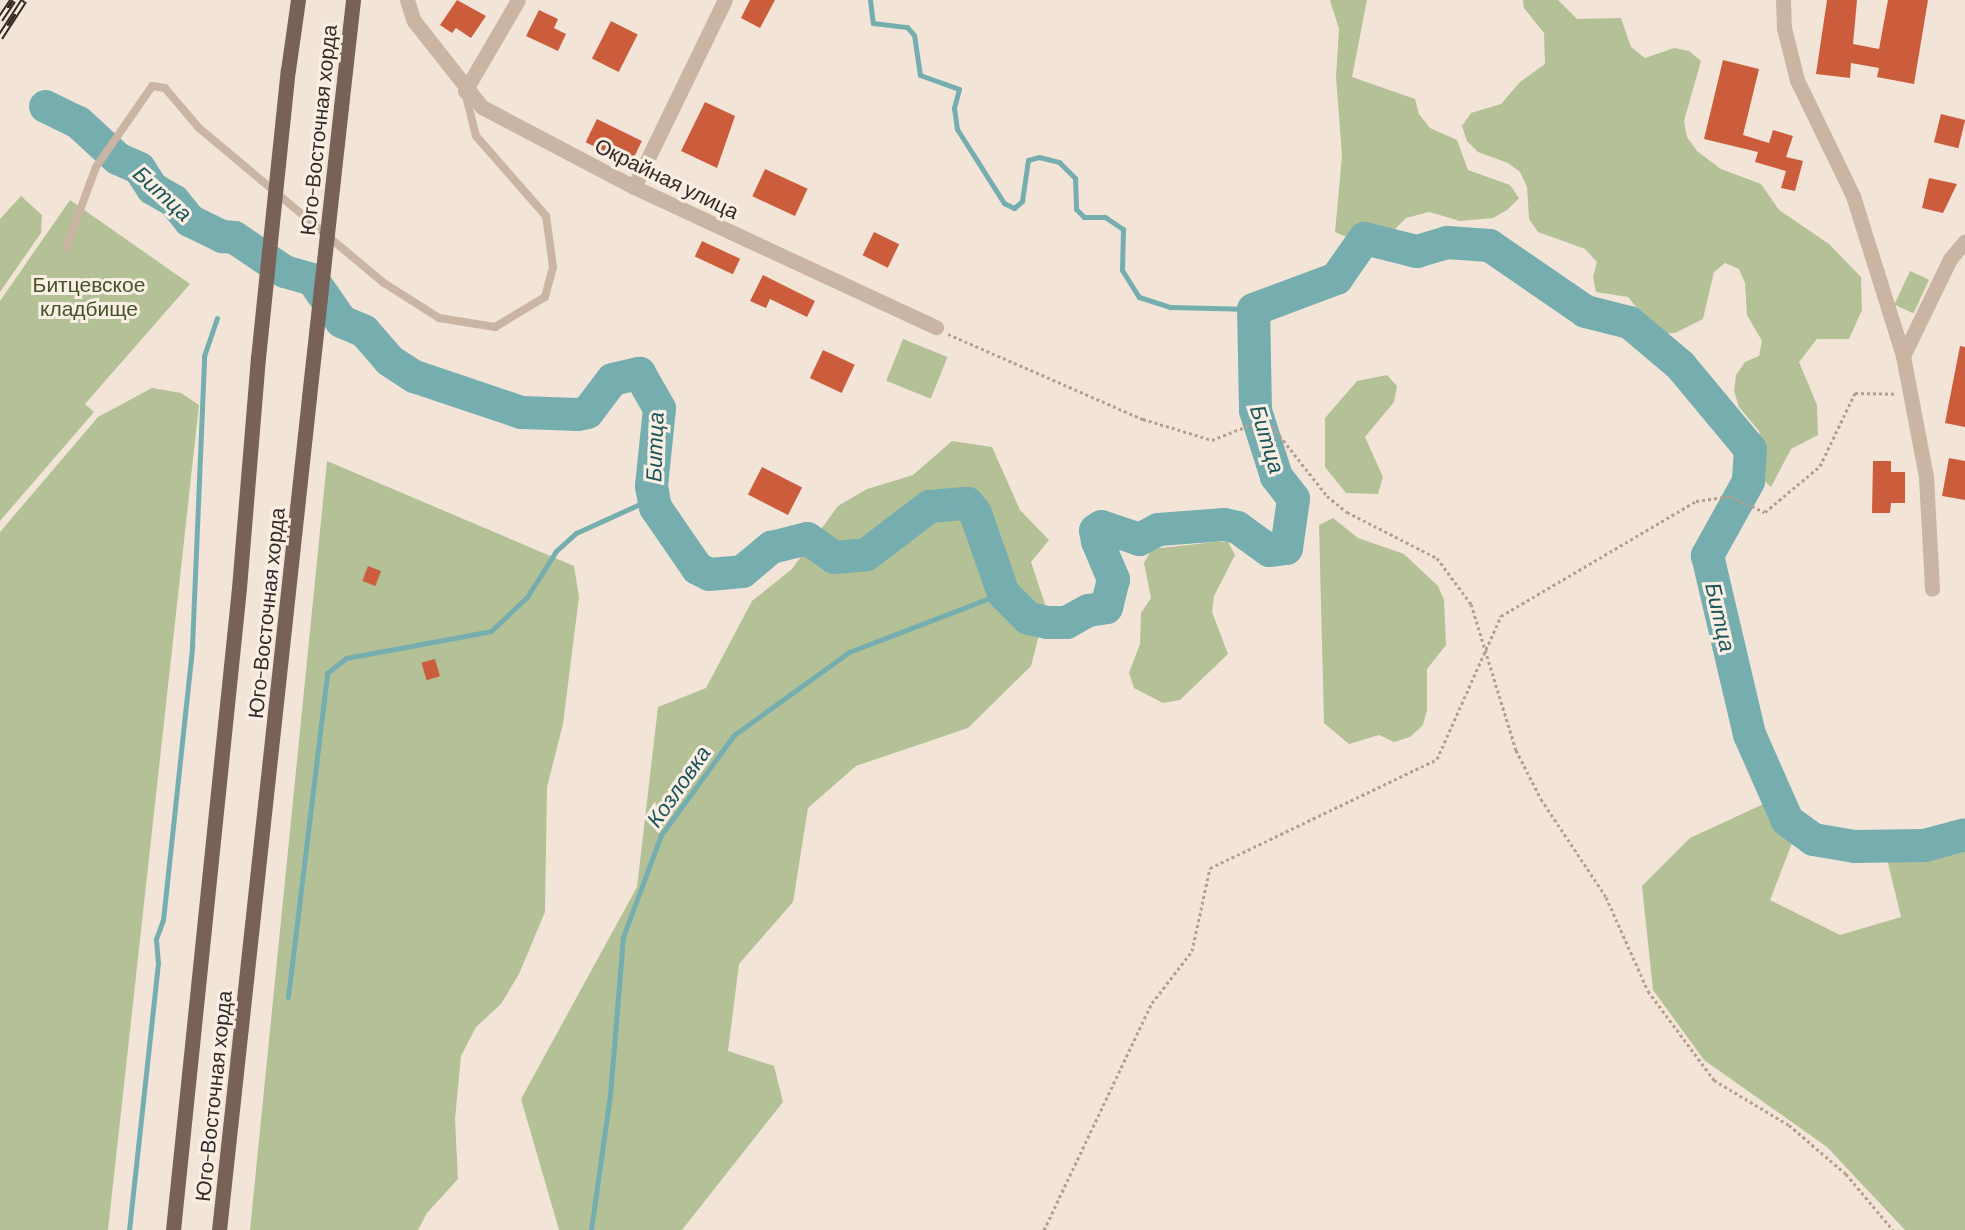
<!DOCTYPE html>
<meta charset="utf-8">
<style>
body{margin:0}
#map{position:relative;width:1965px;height:1230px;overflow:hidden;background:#f2e5d8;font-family:Barlow,sans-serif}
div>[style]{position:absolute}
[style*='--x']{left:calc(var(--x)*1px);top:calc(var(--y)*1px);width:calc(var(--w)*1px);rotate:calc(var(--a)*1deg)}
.green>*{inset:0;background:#b4c197;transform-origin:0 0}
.stream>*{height:5px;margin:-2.5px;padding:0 2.5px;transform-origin:2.5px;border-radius:2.5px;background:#76aeb0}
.river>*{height:33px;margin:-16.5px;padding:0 16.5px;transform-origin:16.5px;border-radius:16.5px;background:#76aeb0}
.building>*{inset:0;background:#cb5d3d;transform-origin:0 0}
.path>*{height:3px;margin-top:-1.5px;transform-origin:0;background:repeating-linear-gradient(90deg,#b69e8d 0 3px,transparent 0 6px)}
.service>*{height:8px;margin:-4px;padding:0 4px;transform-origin:4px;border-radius:4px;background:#cab4a3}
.minor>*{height:15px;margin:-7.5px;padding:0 7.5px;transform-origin:7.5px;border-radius:7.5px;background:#cab4a3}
.primary>*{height:15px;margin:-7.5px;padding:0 7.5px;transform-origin:7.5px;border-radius:7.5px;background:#786156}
.rail>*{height:7px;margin-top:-3.5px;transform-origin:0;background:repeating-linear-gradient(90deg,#faefe4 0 14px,#352a26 0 28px);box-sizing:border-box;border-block:2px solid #352a26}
.primary-bridge>*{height:15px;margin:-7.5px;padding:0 7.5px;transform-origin:7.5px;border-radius:7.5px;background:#786156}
span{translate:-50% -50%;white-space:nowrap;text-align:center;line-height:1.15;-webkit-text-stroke:6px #faefe4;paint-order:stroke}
.street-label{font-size:21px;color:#352a26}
.park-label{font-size:21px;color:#455428}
.water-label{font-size:22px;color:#1a5558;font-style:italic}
</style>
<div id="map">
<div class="green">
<i style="clip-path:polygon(1330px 0,1367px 0,1352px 77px,1415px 99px,1419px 114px,1430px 128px,1457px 140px,1468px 170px,1510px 185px,1519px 198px,1507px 210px,1493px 218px,1460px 221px,1429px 212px,1406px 218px,1395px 229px,1362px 230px,1349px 238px,1335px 232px,1342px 155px,1336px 77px,1339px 29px)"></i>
<i style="clip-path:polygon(1523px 0,1558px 0,1577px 19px,1621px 18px,1631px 47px,1645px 58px,1674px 48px,1689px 51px,1701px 61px,1684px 121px,1687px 137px,1697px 151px,1721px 169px,1761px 184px,1779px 210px,1829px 244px,1861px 277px,1862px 310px,1849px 339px,1817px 339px,1799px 362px,1817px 405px,1818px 435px,1791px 449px,1771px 487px,1759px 476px,1764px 461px,1759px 431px,1739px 407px,1734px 391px,1736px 375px,1745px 362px,1759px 356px,1762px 341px,1747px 315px,1745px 283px,1739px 269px,1725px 263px,1714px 272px,1703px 319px,1675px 333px,1658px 334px,1628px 297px,1596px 292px,1593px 277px,1597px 262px,1585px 249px,1538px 232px,1529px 219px,1527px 187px,1520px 172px,1508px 163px,1478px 152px,1467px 141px,1462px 126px,1471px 113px,1501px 104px,1520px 82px,1545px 64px,1544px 33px,1524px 8px)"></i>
<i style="clip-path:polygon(21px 196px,42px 215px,41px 233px,0 292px,0 219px)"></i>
<i style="clip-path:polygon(70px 200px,190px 284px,85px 404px,94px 412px,0 521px,0 301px)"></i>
<i style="left:1910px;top:271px;width:21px;height:37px;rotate:25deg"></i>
<i style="left:903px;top:339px;width:48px;height:45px;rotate:22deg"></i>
<i style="clip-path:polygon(1387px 375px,1397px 386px,1394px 402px,1365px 437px,1383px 477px,1378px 494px,1346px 493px,1325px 467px,1325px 418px,1357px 381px)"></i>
<i style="clip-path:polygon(152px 388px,181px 393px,199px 405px,108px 1230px,0 1230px,0 532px,98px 417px)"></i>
<i style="clip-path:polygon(952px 441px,992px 447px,1020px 510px,1049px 540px,1031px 562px,1046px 607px,1031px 666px,968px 728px,856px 766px,808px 808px,793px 902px,739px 964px,728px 1051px,774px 1066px,783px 1102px,682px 1230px,559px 1230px,521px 1099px,637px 887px,658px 707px,706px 688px,752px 601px,792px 569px,838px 506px,867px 489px,913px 475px)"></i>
<i style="clip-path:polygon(327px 461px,574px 566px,579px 597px,563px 724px,547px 787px,545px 912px,519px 974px,501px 1004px,476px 1027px,461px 1056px,455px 1119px,458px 1179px,427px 1213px,418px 1230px,250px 1230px)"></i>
<i style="clip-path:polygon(1333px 518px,1358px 538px,1404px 554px,1438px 586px,1444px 600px,1446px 645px,1427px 669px,1427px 710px,1423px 725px,1410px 737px,1394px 742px,1379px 735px,1349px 744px,1324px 723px,1319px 525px)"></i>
<i style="clip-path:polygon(1214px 542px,1228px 542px,1235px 555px,1214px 596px,1212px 612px,1228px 654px,1180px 700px,1163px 703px,1134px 688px,1129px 673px,1140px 644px,1141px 613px,1151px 598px,1144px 563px,1152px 549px)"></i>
<i style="clip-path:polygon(1770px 801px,1796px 833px,1770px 900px,1840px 935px,1901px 917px,1887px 859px,1965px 850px,1965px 1230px,1905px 1230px,1827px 1147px,1704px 1060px,1653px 990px,1642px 886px,1690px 838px)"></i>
</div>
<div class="stream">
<i style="--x:870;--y:0;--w:23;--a:83"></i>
<i style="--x:873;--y:23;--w:34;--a:7"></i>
<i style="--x:907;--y:27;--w:11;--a:49"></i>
<i style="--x:914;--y:35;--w:40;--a:81.5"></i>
<i style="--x:920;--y:75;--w:41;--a:19.7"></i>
<i style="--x:959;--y:89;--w:20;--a:105"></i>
<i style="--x:954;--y:108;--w:21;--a:82"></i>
<i style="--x:957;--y:129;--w:88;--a:57.6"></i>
<i style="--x:1004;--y:203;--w:11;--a:27"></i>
<i style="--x:1014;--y:208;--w:11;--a:-41"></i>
<i style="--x:1022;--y:201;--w:41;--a:-81.7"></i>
<i style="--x:1028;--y:160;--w:11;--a:-15"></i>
<i style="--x:1039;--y:157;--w:21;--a:14"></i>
<i style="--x:1059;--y:162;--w:23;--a:45"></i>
<i style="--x:1075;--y:178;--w:31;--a:88"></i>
<i style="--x:1076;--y:209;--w:11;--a:45"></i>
<i style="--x:1084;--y:217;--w:21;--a:0"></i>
<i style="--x:1105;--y:217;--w:22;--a:34"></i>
<i style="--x:1123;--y:229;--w:41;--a:91.4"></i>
<i style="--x:1122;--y:270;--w:32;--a:58"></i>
<i style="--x:1139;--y:297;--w:33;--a:18"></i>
<i style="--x:1170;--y:307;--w:83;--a:1.4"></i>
<i style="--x:288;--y:997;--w:326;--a:-83.1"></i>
<i style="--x:327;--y:673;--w:24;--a:-38"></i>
<i style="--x:346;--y:658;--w:147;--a:-10.5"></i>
<i style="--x:491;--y:631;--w:50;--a:-43.4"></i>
<i style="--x:527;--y:597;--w:54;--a:-57.8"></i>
<i style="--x:556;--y:551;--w:27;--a:-42"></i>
<i style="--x:576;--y:533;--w:85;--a:-24.4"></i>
<i style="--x:129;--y:1230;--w:269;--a:-83.8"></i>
<i style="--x:158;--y:963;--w:24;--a:-95"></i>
<i style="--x:156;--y:939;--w:20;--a:-70"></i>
<i style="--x:163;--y:920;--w:275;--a:-83.9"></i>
<i style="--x:192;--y:647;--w:291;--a:-87.6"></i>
<i style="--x:204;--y:356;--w:40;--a:-71.1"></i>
<i style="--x:591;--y:1230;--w:136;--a:-82"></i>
<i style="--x:610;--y:1095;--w:159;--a:-85.3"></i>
<i style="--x:623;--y:937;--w:109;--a:-69.6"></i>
<i style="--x:661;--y:835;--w:124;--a:-53.9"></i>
<i style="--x:734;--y:735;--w:142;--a:-35.8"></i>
<i style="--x:849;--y:652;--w:165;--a:-21"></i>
</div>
<div class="river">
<i style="--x:45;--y:106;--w:37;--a:26"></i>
<i style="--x:78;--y:122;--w:53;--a:42.7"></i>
<i style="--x:117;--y:158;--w:24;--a:24"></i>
<i style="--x:139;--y:168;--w:24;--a:57"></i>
<i style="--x:152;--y:188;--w:24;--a:30"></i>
<i style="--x:173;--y:200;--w:26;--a:51"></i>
<i style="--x:189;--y:220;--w:37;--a:26"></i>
<i style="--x:222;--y:236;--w:12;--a:5"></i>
<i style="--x:234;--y:237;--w:60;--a:34.2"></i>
<i style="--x:284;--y:271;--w:29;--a:16"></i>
<i style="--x:312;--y:279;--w:51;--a:55.4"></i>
<i style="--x:341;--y:321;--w:25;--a:23"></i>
<i style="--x:364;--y:331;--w:38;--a:49"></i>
<i style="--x:389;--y:360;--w:30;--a:33"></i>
<i style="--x:414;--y:376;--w:113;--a:18.6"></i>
<i style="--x:521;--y:412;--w:56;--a:2"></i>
<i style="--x:577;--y:414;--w:10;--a:-11"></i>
<i style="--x:587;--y:412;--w:41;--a:-52.9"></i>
<i style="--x:612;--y:379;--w:28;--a:-13"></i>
<i style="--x:639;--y:373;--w:40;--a:60.3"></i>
<i style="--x:659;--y:408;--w:78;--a:95.9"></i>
<i style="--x:651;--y:486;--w:21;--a:79"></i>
<i style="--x:655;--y:507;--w:74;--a:55.5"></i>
<i style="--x:697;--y:568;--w:13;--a:27"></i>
<i style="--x:709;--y:574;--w:33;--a:-5"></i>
<i style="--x:742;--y:571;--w:38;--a:-40"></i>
<i style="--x:771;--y:547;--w:37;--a:-14"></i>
<i style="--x:807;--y:538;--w:33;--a:35"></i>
<i style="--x:834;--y:557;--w:32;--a:-5"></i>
<i style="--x:866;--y:554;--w:79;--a:-37.3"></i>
<i style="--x:929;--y:506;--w:38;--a:-5"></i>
<i style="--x:967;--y:503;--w:13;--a:51"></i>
<i style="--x:975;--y:513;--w:85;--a:70.7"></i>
<i style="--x:1003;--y:593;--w:35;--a:45"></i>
<i style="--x:1028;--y:618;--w:19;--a:12"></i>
<i style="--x:1047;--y:622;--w:19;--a:0"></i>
<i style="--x:1066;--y:622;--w:25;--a:-29"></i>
<i style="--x:1088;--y:610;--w:18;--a:-9"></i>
<i style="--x:1106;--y:607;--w:29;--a:-76"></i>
<i style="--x:1113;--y:579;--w:41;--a:-112.8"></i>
<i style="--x:1097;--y:541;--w:11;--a:-100"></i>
<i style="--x:1095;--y:530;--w:7;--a:-34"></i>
<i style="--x:1101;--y:526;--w:40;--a:18.9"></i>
<i style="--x:1139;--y:539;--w:21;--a:-28"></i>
<i style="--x:1158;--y:529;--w:66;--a:-4.3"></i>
<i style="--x:1224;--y:524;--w:13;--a:13"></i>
<i style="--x:1237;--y:527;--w:39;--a:36"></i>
<i style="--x:1269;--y:550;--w:17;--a:-7"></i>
<i style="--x:1286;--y:548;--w:50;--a:-82"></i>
<i style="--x:1293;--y:498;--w:28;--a:-128"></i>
<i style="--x:1276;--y:476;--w:69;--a:-107.7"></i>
<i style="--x:1255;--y:410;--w:101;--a:-91.1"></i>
<i style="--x:1253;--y:309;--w:89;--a:-20.5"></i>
<i style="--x:1336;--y:278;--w:49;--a:-55"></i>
<i style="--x:1364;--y:238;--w:54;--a:14"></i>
<i style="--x:1416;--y:251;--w:32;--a:-16"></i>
<i style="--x:1447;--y:242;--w:42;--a:4.1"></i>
<i style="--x:1489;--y:245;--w:116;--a:34.5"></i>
<i style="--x:1585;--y:311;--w:45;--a:14"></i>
<i style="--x:1629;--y:322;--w:67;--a:40.1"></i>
<i style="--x:1680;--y:365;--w:109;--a:50.2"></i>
<i style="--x:1750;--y:449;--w:32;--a:94"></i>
<i style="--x:1748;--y:481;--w:85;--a:119"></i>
<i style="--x:1707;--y:555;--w:184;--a:76.8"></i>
<i style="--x:1749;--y:734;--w:94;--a:66.2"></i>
<i style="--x:1787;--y:820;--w:32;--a:36"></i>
<i style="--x:1813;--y:839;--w:42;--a:9.7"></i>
<i style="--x:1854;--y:846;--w:70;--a:-0.8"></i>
<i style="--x:1924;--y:845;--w:42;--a:-15"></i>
</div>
<div class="building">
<i style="clip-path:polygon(457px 0,486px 16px,471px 38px,456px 28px,452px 33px,440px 25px)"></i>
<i style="clip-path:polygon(750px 0,775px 0,760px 28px,741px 18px)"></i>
<i style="clip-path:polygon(1827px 0,1857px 0,1853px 44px,1879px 49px,1888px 0,1928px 0,1914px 84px,1877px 77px,1879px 68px,1851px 63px,1850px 78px,1816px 74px)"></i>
<i style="clip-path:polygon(539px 10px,558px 19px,554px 28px,566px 34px,558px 51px,526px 36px)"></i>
<i style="left:611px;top:21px;width:30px;height:42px;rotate:27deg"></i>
<i style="clip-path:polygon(1723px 60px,1759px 69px,1743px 135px,1769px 143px,1773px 130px,1793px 136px,1786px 157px,1803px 161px,1795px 191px,1781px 188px,1786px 171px,1755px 162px,1758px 152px,1704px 139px)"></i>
<i style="clip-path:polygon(705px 102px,735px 116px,717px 168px,681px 151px)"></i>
<i style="left:1941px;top:114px;width:25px;height:29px;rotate:14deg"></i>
<i style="left:597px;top:119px;width:50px;height:26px;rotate:26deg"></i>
<i style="left:765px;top:169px;width:47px;height:30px;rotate:25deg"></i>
<i style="clip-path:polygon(1929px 178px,1957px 184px,1943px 213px,1922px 208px)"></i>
<i style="left:874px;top:232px;width:28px;height:26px;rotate:26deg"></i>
<i style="left:702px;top:241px;width:42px;height:17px;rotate:25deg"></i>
<i style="clip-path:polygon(763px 275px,815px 301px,807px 317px,770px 299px,766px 308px,750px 301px)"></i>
<i style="clip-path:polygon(1960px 346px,1965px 347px,1965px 427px,1945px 423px)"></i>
<i style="left:823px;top:350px;width:35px;height:31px;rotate:25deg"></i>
<i style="clip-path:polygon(1949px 458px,1965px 461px,1965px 500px,1942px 496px)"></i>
<i style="clip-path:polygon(1873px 461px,1891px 461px,1891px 472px,1905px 472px,1905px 503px,1891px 503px,1890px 513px,1872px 513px)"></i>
<i style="left:762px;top:467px;width:45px;height:31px;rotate:27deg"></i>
<i style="left:368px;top:566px;width:14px;height:16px;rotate:21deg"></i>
<i style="left:435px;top:659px;width:18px;height:14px;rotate:74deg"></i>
</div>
<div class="path">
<i style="--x:948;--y:334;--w:213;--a:23.6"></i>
<i style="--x:1143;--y:419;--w:72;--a:16.9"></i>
<i style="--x:1212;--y:440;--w:41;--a:-21.5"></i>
<i style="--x:1250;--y:425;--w:22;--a:3"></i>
<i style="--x:1272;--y:426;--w:89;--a:51.8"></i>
<i style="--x:1327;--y:496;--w:26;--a:39"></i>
<i style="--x:1347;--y:512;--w:101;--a:27.1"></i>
<i style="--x:1437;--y:558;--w:57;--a:53.5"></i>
<i style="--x:1471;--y:604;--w:153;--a:72.9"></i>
<i style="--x:1516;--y:750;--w:55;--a:63"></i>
<i style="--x:1541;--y:799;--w:118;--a:56.4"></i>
<i style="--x:1606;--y:897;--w:103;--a:65.9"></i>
<i style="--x:1648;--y:991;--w:111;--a:53.4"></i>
<i style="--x:1714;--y:1080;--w:87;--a:31"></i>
<i style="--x:1789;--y:1125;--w:75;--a:40.7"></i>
<i style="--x:1846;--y:1174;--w:73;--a:50"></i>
<i style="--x:1044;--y:1230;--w:251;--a:-64.6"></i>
<i style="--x:1152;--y:1003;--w:66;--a:-52.4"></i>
<i style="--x:1192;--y:951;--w:85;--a:-77.8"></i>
<i style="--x:1210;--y:868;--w:252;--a:-25.6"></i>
<i style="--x:1437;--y:759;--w:157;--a:-65.9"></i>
<i style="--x:1501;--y:616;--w:226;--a:-30.5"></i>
<i style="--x:1696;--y:501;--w:34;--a:-8"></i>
<i style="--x:1730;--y:496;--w:38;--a:25"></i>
<i style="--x:1765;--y:512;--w:72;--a:-39.9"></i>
<i style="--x:1820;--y:466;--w:81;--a:-64.4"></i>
<i style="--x:1855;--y:393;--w:39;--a:1"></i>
</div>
<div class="service">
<i style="--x:66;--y:248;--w:86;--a:-69.7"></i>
<i style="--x:96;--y:167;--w:98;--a:-55.3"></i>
<i style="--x:152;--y:86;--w:13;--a:9"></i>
<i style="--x:165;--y:88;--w:52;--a:49.6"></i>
<i style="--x:199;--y:128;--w:241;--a:40"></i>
<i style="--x:384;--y:283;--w:65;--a:32.5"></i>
<i style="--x:439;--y:318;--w:57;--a:9.1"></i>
<i style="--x:495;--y:327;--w:58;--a:-31"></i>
<i style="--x:545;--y:297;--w:31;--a:-75"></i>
<i style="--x:553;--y:267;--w:51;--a:-97.8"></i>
<i style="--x:546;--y:216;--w:106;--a:-131.2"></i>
<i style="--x:476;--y:136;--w:45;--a:-104"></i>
</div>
<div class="minor">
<i style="--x:407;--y:0;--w:22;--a:72"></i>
<i style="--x:414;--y:21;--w:110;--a:51.7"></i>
<i style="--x:482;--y:107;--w:172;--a:27.8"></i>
<i style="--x:634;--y:187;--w:333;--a:24.9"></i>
<i style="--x:1783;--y:0;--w:28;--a:88"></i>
<i style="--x:1784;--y:28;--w:54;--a:76"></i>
<i style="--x:1797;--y:80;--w:129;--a:64.2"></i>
<i style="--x:1853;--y:196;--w:168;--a:72.6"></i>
<i style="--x:1903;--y:356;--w:123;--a:79.2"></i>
<i style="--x:1926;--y:477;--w:112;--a:86.9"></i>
<i style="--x:465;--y:91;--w:105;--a:-59.8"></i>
<i style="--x:634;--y:187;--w:208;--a:-64.1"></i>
<i style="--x:1903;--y:356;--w:108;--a:-64.1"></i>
<i style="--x:1950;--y:259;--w:23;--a:-50"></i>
</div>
<div class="primary">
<i style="--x:288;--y:70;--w:71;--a:-81.9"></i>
<i style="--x:341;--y:107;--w:108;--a:-83.6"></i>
<i style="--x:173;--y:1230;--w:645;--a:-84.13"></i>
<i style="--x:239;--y:588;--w:231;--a:-85.3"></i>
<i style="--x:219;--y:1230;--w:838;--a:-83.83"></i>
</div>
<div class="rail">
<i style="--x:0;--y:19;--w:23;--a:-56"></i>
<i style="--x:0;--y:37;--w:44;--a:-57"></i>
</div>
<div class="primary-bridge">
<i style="--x:258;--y:358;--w:290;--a:-84.1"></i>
<i style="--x:309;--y:397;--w:292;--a:-83.7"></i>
</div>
<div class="street-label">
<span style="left:318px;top:130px;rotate:-84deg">Юго-Восточная хорда</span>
<span style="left:667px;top:178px;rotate:26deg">Окрайная улица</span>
<span style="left:266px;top:613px;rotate:-84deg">Юго-Восточная хорда</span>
<span style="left:213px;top:1096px;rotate:-84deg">Юго-Восточная хорда</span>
</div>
<div class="park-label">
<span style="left:89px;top:296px">Битцевское<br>кладбище</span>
</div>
<div class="water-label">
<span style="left:163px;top:193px;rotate:42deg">Битца</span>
<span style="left:1268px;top:439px;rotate:73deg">Битца</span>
<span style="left:654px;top:447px;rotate:-88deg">Битца</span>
<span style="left:1721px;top:617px;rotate:77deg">Битца</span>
<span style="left:678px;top:786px;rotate:-55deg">Козловка</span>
</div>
</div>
